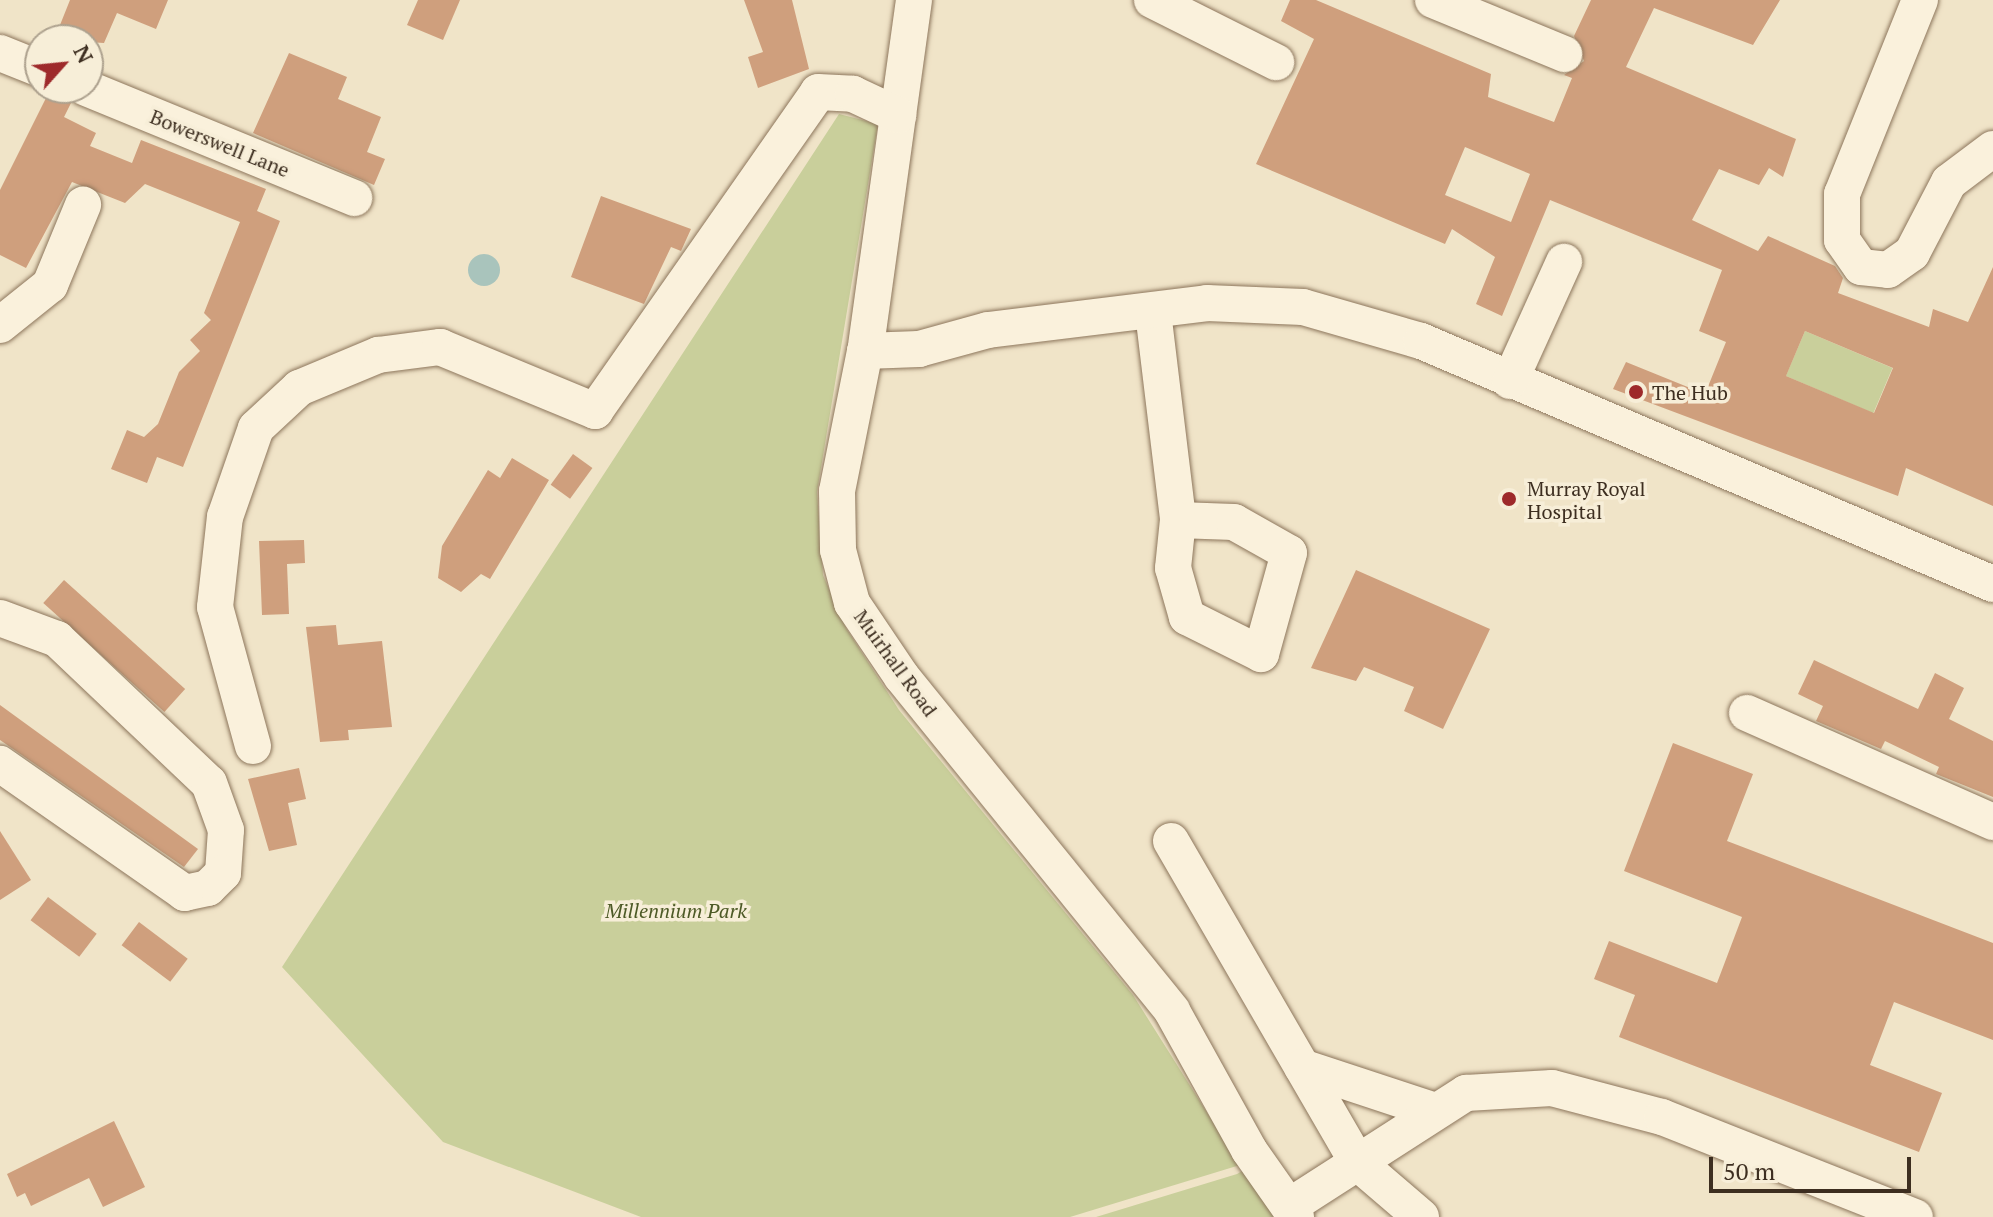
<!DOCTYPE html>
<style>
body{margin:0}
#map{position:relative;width:1993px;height:1217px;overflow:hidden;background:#f0e4c8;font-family:"PT Serif",serif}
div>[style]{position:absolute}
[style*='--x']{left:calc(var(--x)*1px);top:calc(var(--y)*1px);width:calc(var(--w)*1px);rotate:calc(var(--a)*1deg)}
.green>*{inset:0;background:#c9cf9b;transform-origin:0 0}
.water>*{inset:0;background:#a9c4bc}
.round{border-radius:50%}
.building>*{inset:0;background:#cf9f7d;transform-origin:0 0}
.roads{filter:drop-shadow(0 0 2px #8d765c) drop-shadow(0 0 2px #8d765c)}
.minor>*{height:36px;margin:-18px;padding:0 18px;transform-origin:18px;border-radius:18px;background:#faf1dc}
.dots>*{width:22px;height:22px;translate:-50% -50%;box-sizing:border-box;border:4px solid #f7eed8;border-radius:50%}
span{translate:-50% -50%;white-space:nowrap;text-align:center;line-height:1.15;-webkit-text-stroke:7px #f7eed8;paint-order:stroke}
.street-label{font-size:20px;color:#3d2e20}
.poi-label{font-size:20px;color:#3d2e20}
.left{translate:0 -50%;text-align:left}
.park-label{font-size:20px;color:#4d5a26;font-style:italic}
.north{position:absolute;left:24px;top:24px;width:80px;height:80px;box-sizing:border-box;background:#f7eed8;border:2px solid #ada18e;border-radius:50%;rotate:63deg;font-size:22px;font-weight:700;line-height:32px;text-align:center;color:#3d2e20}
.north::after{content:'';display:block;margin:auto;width:28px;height:36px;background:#9e2a2b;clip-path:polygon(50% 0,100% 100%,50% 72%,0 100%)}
.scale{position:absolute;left:1709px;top:1157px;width:202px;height:36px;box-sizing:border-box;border:4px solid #3d2e20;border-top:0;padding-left:10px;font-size:24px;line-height:28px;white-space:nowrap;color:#3d2e20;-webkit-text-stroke:6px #f7eed8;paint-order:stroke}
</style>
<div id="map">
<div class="green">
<i style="clip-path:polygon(839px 114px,878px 124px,817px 492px,823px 575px,846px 628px,899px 710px,1133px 995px,1240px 1165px,1070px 1217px,641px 1217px,443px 1142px,282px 967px)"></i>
<i style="left:1805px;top:331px;width:95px;height:49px;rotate:23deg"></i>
<i style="clip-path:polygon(1258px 1162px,1296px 1217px,1096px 1217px,1237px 1174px)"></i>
</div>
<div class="water">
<i class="round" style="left:468px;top:254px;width:32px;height:32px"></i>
</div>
<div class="building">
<i style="clip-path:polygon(70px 0,168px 0,156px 29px,117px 13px,104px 43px,54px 40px)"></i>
<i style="clip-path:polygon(418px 0,460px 0,443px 40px,407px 25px)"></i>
<i style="clip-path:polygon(744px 0,792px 0,809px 69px,758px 88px,748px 57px,763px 52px)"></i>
<i style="clip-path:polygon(evenodd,1290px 0,1316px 0,1491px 74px,1488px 97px,1554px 122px,1572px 78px,1564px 75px,1584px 61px,1574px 36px,1591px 0,1780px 0,1753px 45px,1654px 8px,1626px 67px,1796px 139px,1783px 177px,1769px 168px,1759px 185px,1719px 169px,1692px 220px,1758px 251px,1768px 236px,1835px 266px,1843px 278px,1838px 293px,1929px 327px,1933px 309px,1968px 322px,1993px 267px,1993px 506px,1906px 468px,1898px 496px,1613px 389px,1626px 362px,1705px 394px,1726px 342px,1699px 331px,1722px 270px,1550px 200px,1502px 316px,1476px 304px,1495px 257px,1452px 229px,1445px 244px,1256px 164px,1314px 39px,1281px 21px,1290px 0,1465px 147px,1530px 174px,1511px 222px,1445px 195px,1465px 147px,1290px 0,1805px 331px,1893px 368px,1874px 413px,1786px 376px,1805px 331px)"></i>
<i style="clip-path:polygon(289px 53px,347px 77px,338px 99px,381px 117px,367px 152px,385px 159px,374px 185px,253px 133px)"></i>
<i style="clip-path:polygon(51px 88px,65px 88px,71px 103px,64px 117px,96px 133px,90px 146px,132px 163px,141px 140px,266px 189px,257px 211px,280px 221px,183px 467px,157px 457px,147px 483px,111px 469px,127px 430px,144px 437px,158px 424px,179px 372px,200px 351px,190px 340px,211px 320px,204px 313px,240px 222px,145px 184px,125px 203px,72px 182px,26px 268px,0 255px,0 190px)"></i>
<i style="clip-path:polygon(601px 196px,691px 229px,681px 251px,671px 247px,644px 304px,571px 277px)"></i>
<i style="left:573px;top:454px;width:24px;height:38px;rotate:36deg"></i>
<i style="clip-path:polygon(512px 458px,549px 480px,490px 579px,481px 574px,461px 592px,438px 578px,442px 546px,488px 470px,500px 478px)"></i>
<i style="clip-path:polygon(304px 540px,305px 563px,287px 564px,289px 614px,262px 615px,259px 541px)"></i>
<i style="clip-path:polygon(1356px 570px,1490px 629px,1443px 729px,1404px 711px,1414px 687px,1364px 667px,1356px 681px,1311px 668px)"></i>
<i style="left:64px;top:580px;width:163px;height:31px;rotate:42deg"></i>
<i style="clip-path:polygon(336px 625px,338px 645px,382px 641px,392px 727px,348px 730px,349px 740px,320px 742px,306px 627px)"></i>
<i style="clip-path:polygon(1814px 660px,1918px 709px,1935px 673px,1964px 688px,1949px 719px,1993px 741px,1993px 797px,1936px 774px,1939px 767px,1885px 741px,1881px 749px,1816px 721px,1823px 706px,1798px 694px)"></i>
<i style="clip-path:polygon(0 705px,198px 849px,184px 867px,0 740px)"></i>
<i style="clip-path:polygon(1673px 743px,1753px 774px,1727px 841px,1993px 943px,1993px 1040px,1894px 1002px,1870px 1065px,1942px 1093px,1919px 1152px,1619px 1037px,1635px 995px,1594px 979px,1609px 941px,1717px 983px,1742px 917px,1624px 871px)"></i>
<i style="clip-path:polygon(299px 768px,306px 799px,288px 803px,297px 845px,269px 851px,248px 779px)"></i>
<i style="clip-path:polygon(0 831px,31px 880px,0 900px)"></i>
<i style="left:48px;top:897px;width:61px;height:29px;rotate:37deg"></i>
<i style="left:139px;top:922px;width:61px;height:29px;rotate:37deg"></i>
<i style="clip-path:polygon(114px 1121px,145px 1187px,103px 1207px,89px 1178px,31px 1206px,25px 1193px,17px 1197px,7px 1174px)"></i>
</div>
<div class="roads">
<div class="minor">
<i style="--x:914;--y:0;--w:354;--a:97.9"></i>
<i style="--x:865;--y:351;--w:143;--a:101.3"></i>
<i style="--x:837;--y:491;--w:59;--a:89"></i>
<i style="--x:838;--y:550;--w:55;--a:75.2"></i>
<i style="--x:852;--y:603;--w:89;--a:56"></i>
<i style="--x:902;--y:677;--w:429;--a:51"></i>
<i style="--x:1172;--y:1011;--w:159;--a:61"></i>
<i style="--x:1249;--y:1150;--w:82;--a:55"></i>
<i style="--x:1152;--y:0;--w:139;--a:26.6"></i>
<i style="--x:1433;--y:0;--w:142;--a:22.4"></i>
<i style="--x:1920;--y:0;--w:209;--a:111.9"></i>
<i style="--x:1842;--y:194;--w:46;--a:90"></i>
<i style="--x:1842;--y:240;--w:33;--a:55"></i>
<i style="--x:1861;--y:267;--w:27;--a:6"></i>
<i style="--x:1888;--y:270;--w:29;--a:-35"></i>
<i style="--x:1912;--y:253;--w:80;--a:-62.5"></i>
<i style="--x:1949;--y:182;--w:55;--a:-36.9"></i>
<i style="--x:0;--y:53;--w:43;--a:21.8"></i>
<i style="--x:86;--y:88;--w:290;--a:22.3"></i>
<i style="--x:1153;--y:312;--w:209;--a:83.1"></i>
<i style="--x:1178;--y:520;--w:56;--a:2"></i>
<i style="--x:1234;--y:522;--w:63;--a:29.4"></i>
<i style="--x:1289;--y:553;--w:105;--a:105.5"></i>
<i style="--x:1261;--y:654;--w:83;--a:-153.4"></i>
<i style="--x:1187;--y:617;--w:51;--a:-105.9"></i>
<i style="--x:1173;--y:568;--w:48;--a:-84.1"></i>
<i style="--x:0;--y:325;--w:64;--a:-38.7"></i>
<i style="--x:50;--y:285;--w:87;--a:-67.6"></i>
<i style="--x:865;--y:351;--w:54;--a:-2.1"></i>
<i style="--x:919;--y:349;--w:72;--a:-15.4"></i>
<i style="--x:988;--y:330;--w:221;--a:-7"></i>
<i style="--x:1207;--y:303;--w:96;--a:2.4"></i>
<i style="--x:1303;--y:307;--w:123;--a:16.1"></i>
<i style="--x:1421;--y:341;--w:621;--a:23.02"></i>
<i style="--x:1510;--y:381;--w:131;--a:-65.6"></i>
<i style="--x:0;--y:618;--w:61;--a:20.2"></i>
<i style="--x:57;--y:639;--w:209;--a:43.5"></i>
<i style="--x:209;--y:783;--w:50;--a:70.1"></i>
<i style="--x:226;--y:830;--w:43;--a:94"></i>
<i style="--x:223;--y:873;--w:21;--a:135"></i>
<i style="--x:208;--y:888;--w:24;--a:168"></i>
<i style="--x:185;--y:893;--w:226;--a:-145.1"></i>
<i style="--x:1747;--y:713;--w:269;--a:23.9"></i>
<i style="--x:253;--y:746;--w:144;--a:-105.3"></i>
<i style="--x:215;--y:607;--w:91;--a:-83.7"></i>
<i style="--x:225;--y:517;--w:94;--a:-70.8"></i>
<i style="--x:256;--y:428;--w:59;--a:-42.9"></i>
<i style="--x:299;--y:388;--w:86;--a:-22.7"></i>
<i style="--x:378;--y:355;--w:63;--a:-7.4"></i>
<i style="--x:440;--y:347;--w:168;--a:22.4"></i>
<i style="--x:595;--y:411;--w:389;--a:-55"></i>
<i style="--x:818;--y:92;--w:35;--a:3"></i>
<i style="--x:853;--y:94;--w:50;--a:25"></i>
<i style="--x:1171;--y:841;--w:372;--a:59.9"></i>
<i style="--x:1358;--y:1163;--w:83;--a:40.6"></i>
<i style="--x:1302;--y:1067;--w:140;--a:18.3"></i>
<i style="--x:1293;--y:1204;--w:206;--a:-32.7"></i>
<i style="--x:1466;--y:1093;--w:86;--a:-3.3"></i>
<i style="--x:1552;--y:1088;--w:114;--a:14.8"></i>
<i style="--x:1662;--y:1117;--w:272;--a:21.6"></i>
</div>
</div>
<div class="dots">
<i style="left:1636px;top:392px;background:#9e2a2b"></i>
<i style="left:1509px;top:499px;background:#9e2a2b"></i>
</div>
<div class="street-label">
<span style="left:220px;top:143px;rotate:22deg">Bowerswell Lane</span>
<span style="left:896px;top:663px;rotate:54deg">Muirhall Road</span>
</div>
<div class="poi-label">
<span class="left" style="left:1652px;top:392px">The Hub</span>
<span class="left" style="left:1527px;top:500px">Murray Royal<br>Hospital</span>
</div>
<div class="park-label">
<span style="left:676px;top:910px">Millennium Park</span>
</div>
<div class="north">N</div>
<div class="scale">50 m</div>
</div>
